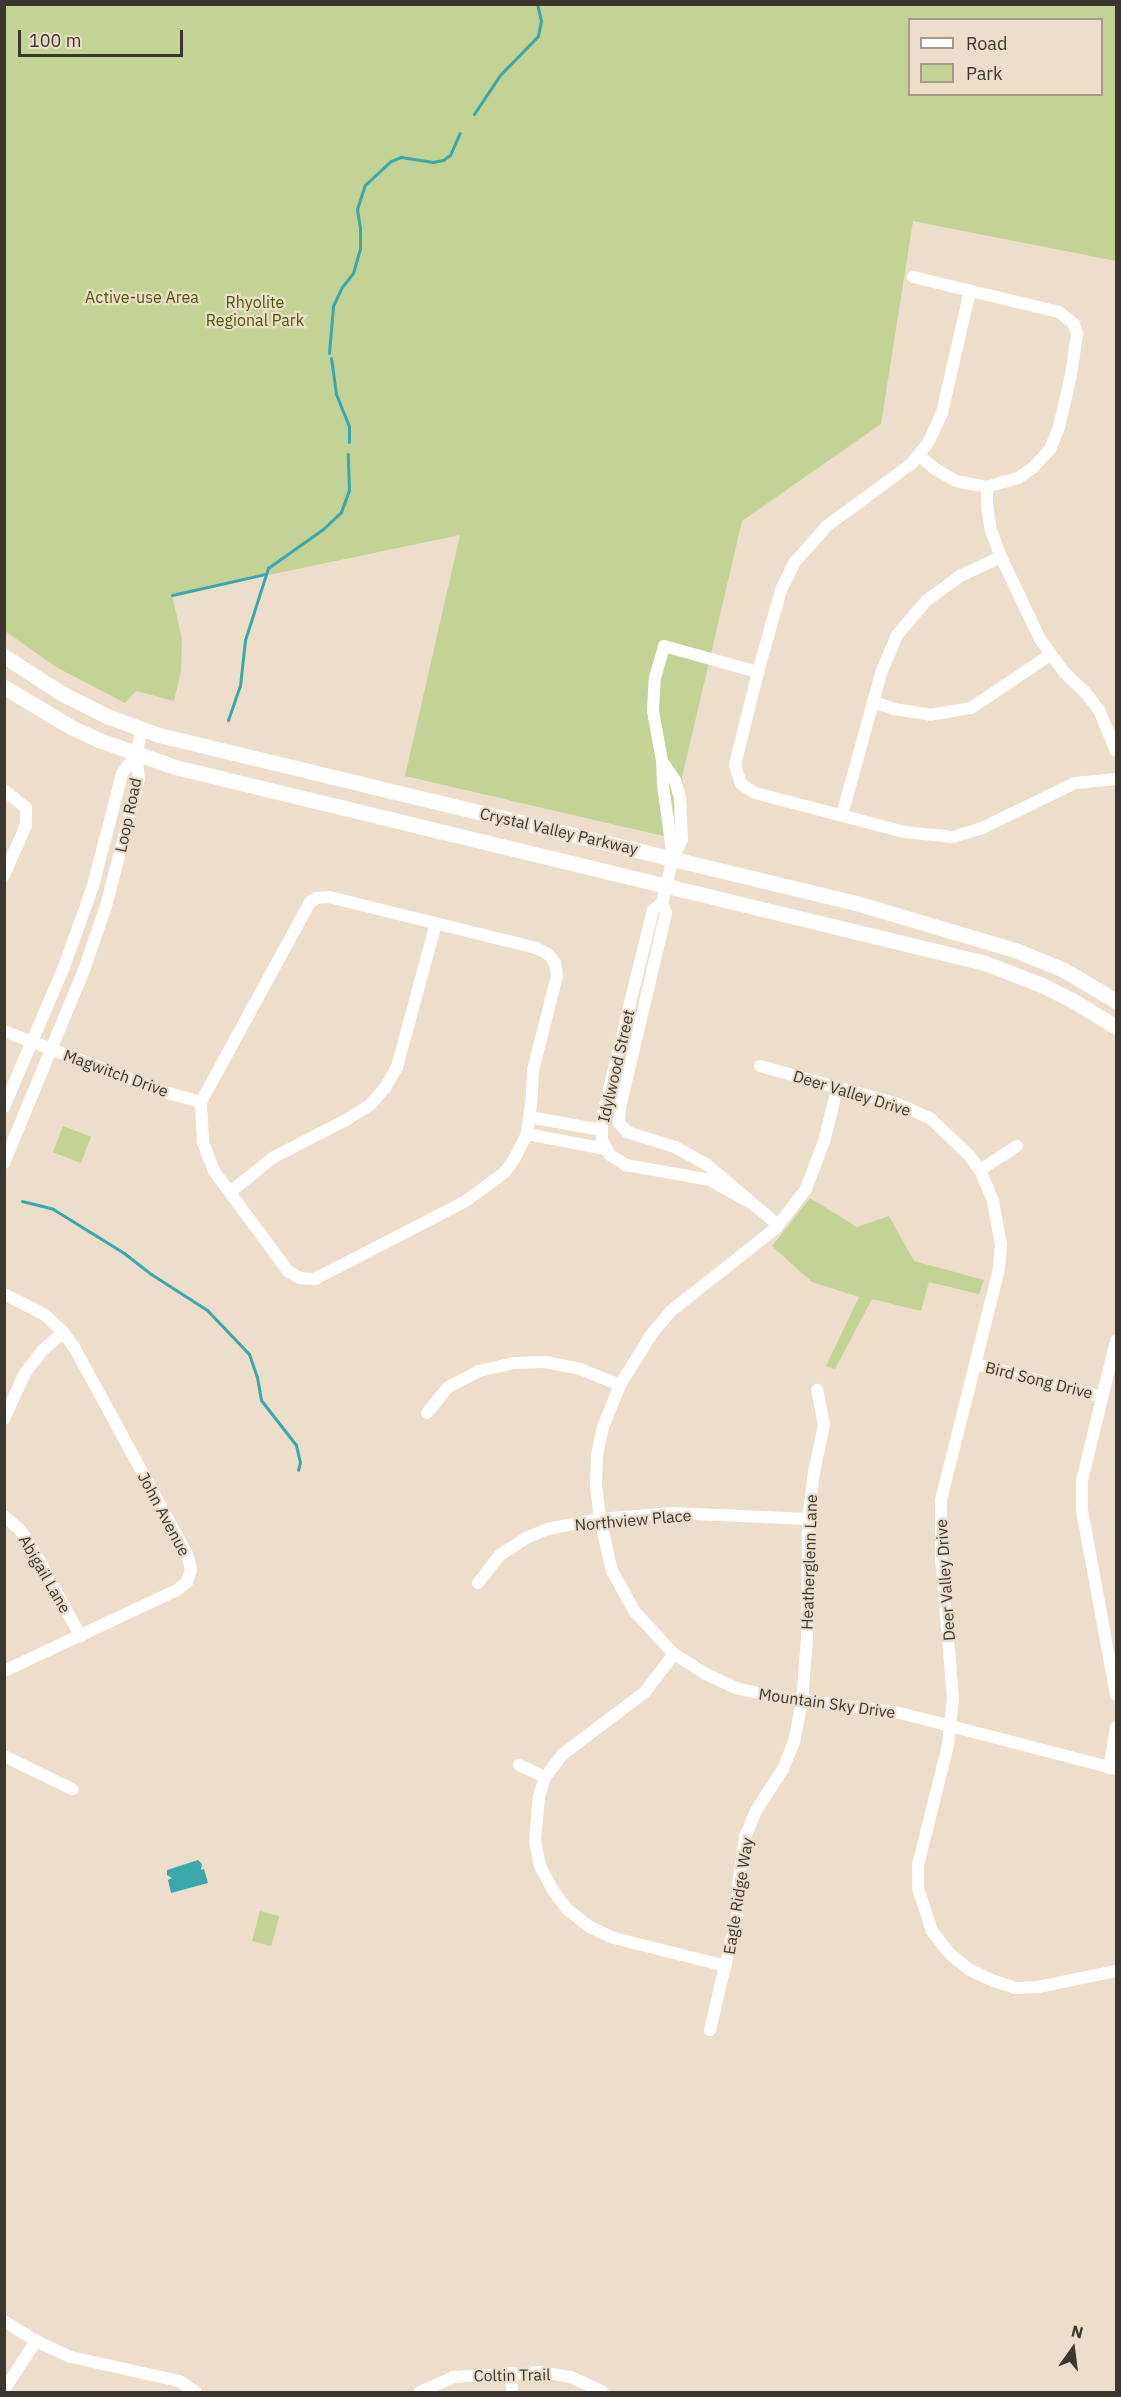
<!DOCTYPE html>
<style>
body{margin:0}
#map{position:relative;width:1121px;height:2397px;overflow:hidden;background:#ecdeca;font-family:"IBM Plex Sans",sans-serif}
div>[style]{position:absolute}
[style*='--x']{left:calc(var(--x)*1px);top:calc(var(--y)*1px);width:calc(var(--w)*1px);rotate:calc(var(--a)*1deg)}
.green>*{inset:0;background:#c2d395;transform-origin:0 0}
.water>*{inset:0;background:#39a8ac}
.stream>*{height:3px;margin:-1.5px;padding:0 1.5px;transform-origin:1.5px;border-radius:1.5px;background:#39a8ac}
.minor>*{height:12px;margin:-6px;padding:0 6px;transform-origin:6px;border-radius:6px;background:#fff}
.major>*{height:15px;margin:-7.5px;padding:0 7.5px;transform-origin:7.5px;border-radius:7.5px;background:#fff}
span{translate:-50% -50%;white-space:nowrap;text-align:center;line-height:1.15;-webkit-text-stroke:4.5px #ecdeca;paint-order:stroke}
.park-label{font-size:16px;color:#4a5904}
.street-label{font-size:16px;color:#3b362e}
.frame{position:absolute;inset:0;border:6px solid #3b362e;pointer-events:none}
.legend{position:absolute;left:908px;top:18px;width:195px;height:78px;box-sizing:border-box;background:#ecdeca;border:2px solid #a59b8c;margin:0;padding:8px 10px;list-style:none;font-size:18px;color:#3b362e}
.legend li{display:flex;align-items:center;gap:12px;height:30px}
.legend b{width:30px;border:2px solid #a59b8c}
.north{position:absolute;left:1043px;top:2319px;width:60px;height:60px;-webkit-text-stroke:4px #ecdeca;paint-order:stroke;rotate:14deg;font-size:16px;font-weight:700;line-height:24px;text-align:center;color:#3b362e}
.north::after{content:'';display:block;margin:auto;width:21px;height:27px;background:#3b362e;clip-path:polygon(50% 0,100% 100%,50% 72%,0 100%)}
.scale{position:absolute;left:18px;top:30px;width:165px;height:27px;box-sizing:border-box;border:3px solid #3b362e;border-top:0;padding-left:8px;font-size:18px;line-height:21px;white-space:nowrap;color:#3b362e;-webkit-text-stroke:4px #ecdeca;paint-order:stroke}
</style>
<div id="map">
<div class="green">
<i style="clip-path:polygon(evenodd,4px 5px,1116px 5px,1116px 261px,913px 221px,881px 424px,742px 521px,668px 837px,405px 776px,460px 535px,172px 595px,182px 639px,181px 671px,174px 701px,136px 691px,125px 703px,56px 667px,5px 631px,4px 5px,910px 20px,1102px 20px,1102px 94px,910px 94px,910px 20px)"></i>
<i style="left:63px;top:1126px;width:30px;height:28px;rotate:21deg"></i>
<i style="clip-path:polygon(810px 1198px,857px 1227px,889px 1216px,914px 1261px,984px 1280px,979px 1294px,929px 1282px,921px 1311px,872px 1299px,835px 1369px,826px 1366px,859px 1297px,812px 1282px,772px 1246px)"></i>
<i style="left:260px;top:1911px;width:20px;height:31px;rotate:15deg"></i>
</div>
<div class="water">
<i style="clip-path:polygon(198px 1860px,202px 1864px,201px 1870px,204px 1869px,208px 1883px,171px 1893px,168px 1880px,172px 1878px,167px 1875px,167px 1870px)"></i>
</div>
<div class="stream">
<i style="--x:474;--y:114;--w:47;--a:-56.3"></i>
<i style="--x:500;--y:75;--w:54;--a:-45.7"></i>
<i style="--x:538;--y:36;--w:15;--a:-79"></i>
<i style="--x:541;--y:21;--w:17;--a:-103"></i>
<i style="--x:329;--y:353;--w:47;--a:-85.1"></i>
<i style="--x:333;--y:306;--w:21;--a:-65"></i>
<i style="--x:342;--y:287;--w:18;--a:-52"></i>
<i style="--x:353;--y:273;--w:25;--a:-74"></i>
<i style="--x:360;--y:249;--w:21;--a:-90"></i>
<i style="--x:360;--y:228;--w:19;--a:-99"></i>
<i style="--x:357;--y:209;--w:25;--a:-72"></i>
<i style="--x:365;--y:185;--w:35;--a:-43"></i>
<i style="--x:391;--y:161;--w:11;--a:-22"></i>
<i style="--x:401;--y:157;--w:32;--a:9"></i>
<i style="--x:433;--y:162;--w:10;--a:-11"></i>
<i style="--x:443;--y:160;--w:9;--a:-36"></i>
<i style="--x:450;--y:155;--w:24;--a:-66"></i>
<i style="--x:331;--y:358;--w:36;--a:82"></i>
<i style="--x:336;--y:394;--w:35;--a:68"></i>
<i style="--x:349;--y:427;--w:15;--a:90"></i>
<i style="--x:172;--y:595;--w:95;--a:-12.7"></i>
<i style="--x:228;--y:720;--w:36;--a:-71"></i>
<i style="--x:240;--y:686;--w:46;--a:-83.8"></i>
<i style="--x:245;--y:640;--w:76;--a:-72.3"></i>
<i style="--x:268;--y:568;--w:67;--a:-35.3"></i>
<i style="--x:323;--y:529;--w:25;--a:-43"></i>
<i style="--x:341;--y:512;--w:23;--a:-70"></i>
<i style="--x:349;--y:490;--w:36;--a:-92"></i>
<i style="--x:22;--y:1201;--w:32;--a:14"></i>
<i style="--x:53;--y:1209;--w:84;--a:31.8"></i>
<i style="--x:124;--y:1253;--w:34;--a:38"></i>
<i style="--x:151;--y:1274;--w:67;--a:32.7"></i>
<i style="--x:207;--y:1310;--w:61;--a:46.3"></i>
<i style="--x:249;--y:1354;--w:24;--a:71"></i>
<i style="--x:257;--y:1377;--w:23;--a:80"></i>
<i style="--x:261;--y:1400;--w:57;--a:52.1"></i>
<i style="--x:296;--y:1445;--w:17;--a:77"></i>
<i style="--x:300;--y:1462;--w:8;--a:104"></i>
</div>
<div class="minor">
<i style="--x:913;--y:277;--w:150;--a:13.5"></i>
<i style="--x:1059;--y:312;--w:19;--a:39"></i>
<i style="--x:1074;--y:324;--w:10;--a:73"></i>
<i style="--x:1077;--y:334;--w:41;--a:98.3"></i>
<i style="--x:1071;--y:375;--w:53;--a:103"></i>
<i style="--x:1059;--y:427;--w:24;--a:112"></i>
<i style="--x:1050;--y:449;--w:24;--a:132"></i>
<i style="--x:1034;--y:467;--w:19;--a:145"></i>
<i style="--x:1018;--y:478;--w:32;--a:164"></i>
<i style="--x:987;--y:487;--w:19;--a:90"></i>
<i style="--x:987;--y:506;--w:24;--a:81"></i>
<i style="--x:991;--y:530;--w:29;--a:70"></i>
<i style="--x:1001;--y:557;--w:91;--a:64.6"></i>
<i style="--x:1040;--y:639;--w:39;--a:54"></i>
<i style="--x:1063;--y:671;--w:30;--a:44"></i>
<i style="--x:1085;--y:692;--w:23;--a:52"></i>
<i style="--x:1099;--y:710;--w:44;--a:67.5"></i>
<i style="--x:920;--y:456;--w:20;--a:41"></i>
<i style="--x:935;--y:469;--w:24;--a:30"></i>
<i style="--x:956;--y:481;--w:32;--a:11"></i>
<i style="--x:758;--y:672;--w:85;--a:-74.3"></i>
<i style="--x:781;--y:590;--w:30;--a:-64"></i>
<i style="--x:794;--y:563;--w:50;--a:-48.3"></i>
<i style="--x:827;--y:526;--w:104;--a:-36.4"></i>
<i style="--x:911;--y:464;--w:27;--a:-51"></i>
<i style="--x:928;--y:443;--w:33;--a:-65"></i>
<i style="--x:942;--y:413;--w:125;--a:-77.1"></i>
<i style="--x:873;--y:702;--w:22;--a:18"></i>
<i style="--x:894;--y:709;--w:36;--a:9"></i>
<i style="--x:930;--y:715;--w:42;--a:-9.7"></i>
<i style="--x:971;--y:708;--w:95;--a:-33.9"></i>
<i style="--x:662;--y:761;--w:23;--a:56"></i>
<i style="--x:675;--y:780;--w:20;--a:75"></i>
<i style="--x:680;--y:799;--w:40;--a:87.1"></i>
<i style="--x:682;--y:839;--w:21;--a:115"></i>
<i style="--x:673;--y:858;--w:46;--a:103.7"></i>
<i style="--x:662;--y:903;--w:11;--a:142"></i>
<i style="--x:653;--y:910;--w:214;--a:103.8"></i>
<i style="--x:602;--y:1118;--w:22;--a:90"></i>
<i style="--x:602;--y:1140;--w:17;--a:62"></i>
<i style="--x:610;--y:1155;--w:19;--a:32"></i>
<i style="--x:626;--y:1165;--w:85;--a:10.1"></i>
<i style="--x:710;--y:1180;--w:45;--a:29.4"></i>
<i style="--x:4;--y:790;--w:28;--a:39"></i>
<i style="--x:26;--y:808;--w:17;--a:90"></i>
<i style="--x:26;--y:825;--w:55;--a:113.7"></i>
<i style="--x:842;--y:815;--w:147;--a:-74.6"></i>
<i style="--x:881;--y:673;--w:41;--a:-67.2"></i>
<i style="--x:897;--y:635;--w:45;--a:-49.5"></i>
<i style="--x:926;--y:601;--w:42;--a:-36.3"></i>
<i style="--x:960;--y:576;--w:45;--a:-24.9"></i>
<i style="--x:673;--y:858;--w:74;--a:-97.8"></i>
<i style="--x:663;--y:785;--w:24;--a:-92"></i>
<i style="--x:662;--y:761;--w:51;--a:-100.2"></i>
<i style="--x:653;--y:711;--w:33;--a:-87"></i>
<i style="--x:655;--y:678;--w:33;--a:-74"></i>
<i style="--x:664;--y:646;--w:98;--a:15.5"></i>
<i style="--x:758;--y:672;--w:96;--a:103.9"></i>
<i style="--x:735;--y:765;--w:20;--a:72"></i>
<i style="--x:741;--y:784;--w:17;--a:33"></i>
<i style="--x:755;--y:793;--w:155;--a:14.6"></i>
<i style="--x:905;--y:832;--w:48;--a:5.9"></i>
<i style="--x:953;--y:837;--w:28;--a:-17"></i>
<i style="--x:980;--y:829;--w:106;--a:-25.8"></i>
<i style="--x:1075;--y:783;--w:41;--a:-5.6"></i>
<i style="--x:329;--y:897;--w:213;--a:13.8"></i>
<i style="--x:536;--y:948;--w:13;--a:27"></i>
<i style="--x:548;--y:954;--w:11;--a:52"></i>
<i style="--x:555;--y:963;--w:13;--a:81"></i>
<i style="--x:557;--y:976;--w:97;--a:104.3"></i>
<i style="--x:533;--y:1070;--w:34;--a:93"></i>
<i style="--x:531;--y:1104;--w:30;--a:98"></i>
<i style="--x:527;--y:1134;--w:27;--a:117"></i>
<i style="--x:515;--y:1158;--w:17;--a:126"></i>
<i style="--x:505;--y:1172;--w:49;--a:143.4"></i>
<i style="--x:466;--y:1201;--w:170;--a:152.7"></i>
<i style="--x:315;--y:1279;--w:15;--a:-176"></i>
<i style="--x:300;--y:1278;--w:14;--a:-150"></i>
<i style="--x:288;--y:1271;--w:124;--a:-126.5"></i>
<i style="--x:214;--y:1171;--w:31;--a:-111"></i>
<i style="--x:203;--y:1142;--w:40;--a:-92.9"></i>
<i style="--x:201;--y:1102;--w:228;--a:-61.4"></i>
<i style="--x:310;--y:902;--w:8;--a:-30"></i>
<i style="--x:317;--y:898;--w:12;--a:-5"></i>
<i style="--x:662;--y:903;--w:11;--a:68"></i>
<i style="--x:666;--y:913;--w:199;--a:103.3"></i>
<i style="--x:620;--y:1107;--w:16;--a:94"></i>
<i style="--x:619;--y:1123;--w:12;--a:48"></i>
<i style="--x:627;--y:1132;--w:50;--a:17.4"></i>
<i style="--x:675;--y:1147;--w:35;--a:29"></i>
<i style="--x:706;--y:1164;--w:94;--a:40.3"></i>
<i style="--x:4;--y:1031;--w:168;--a:20.9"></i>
<i style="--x:161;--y:1091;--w:41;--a:15.4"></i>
<i style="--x:760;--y:1066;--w:143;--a:15.4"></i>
<i style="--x:898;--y:1104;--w:36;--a:24"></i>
<i style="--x:931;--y:1119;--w:52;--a:43.5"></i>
<i style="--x:969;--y:1155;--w:19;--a:54"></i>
<i style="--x:980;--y:1170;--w:34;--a:67"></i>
<i style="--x:993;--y:1201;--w:45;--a:79.7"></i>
<i style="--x:1001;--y:1245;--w:24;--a:95"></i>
<i style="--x:999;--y:1269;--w:238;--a:104.1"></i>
<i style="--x:941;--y:1500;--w:58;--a:90"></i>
<i style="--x:941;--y:1558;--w:140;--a:85.1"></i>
<i style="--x:953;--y:1697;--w:48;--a:95.9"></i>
<i style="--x:948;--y:1745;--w:124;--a:104"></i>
<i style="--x:918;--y:1865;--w:23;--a:90"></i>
<i style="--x:918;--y:1888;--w:45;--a:72"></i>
<i style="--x:932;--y:1931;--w:29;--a:52"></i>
<i style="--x:950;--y:1954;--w:26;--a:39"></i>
<i style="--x:970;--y:1970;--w:26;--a:25"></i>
<i style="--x:994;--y:1981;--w:22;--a:18"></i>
<i style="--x:1015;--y:1988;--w:23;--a:-2"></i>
<i style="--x:1038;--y:1987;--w:80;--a:-11.6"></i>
<i style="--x:837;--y:1089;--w:54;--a:104"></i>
<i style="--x:824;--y:1141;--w:51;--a:110.6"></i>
<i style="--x:806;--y:1189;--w:49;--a:127.6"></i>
<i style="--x:776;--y:1228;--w:134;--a:141.7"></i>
<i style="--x:671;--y:1311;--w:31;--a:130"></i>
<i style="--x:651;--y:1335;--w:59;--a:121.8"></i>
<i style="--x:620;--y:1385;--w:45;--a:112"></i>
<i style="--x:603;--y:1427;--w:30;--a:102"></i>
<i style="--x:597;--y:1456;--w:30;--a:92"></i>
<i style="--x:596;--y:1486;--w:33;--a:83"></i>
<i style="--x:600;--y:1519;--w:53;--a:77"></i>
<i style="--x:612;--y:1571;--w:47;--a:60.7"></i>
<i style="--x:635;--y:1612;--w:57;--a:47.1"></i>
<i style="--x:674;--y:1654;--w:38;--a:32"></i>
<i style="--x:706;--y:1674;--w:33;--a:25"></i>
<i style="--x:736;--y:1688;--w:36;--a:13"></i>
<i style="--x:771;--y:1696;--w:130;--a:7.5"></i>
<i style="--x:900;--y:1713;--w:223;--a:14.5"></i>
<i style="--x:4;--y:1107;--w:152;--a:-66.8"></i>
<i style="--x:64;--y:967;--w:86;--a:-70.3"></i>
<i style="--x:93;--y:886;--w:116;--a:-75.5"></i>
<i style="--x:122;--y:774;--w:24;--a:-55"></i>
<i style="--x:136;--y:754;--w:25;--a:-76"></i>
<i style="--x:529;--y:1117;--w:73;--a:10.2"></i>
<i style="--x:527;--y:1134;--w:79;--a:10.9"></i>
<i style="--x:4;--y:1163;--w:209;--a:-67.5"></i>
<i style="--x:84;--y:970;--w:68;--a:-71"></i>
<i style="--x:106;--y:906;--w:131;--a:-75.4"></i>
<i style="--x:139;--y:779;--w:25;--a:-97"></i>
<i style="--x:980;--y:1170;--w:44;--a:-33"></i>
<i style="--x:230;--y:1192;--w:56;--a:-38.5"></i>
<i style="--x:274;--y:1157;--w:81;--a:-27.2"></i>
<i style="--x:346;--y:1120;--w:28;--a:-32"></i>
<i style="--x:370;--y:1105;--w:23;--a:-49"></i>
<i style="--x:385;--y:1088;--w:24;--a:-60"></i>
<i style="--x:397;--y:1067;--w:149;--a:-74.8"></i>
<i style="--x:4;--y:1294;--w:46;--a:27.1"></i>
<i style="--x:45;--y:1315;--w:25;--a:43"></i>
<i style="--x:63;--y:1332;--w:19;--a:54"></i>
<i style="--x:74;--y:1347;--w:236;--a:61.4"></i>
<i style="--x:187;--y:1554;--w:16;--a:75"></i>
<i style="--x:191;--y:1569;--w:14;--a:107"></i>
<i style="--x:187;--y:1582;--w:13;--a:141"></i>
<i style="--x:177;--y:1590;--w:191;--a:154.9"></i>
<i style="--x:1116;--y:1341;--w:144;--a:103.7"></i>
<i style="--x:1082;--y:1481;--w:29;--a:90"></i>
<i style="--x:1082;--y:1510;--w:188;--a:79.6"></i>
<i style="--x:976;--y:1364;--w:131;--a:14.6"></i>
<i style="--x:427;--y:1413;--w:33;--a:-51"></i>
<i style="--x:448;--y:1387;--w:35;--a:-27"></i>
<i style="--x:479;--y:1371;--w:35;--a:-13"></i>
<i style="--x:513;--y:1363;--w:32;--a:-2"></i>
<i style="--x:545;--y:1362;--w:36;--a:11"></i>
<i style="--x:580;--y:1369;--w:43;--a:21.8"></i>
<i style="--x:4;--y:1419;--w:51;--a:-65.5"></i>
<i style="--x:25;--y:1373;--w:29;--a:-52"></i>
<i style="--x:43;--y:1350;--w:27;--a:-42"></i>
<i style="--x:4;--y:1516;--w:21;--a:41"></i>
<i style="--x:20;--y:1530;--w:21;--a:55"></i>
<i style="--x:32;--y:1547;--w:102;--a:61.4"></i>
<i style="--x:478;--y:1583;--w:36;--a:-52"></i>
<i style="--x:500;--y:1555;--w:33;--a:-33"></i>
<i style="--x:528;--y:1537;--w:22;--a:-22"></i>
<i style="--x:548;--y:1529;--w:53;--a:-10.9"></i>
<i style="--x:600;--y:1519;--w:73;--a:-4.7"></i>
<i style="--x:673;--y:1513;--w:135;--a:2.5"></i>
<i style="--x:674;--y:1654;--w:48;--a:127.3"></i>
<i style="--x:645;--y:1692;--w:103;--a:142.9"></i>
<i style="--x:563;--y:1754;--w:29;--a:128"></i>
<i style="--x:545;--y:1777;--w:21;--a:107"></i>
<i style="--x:539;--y:1797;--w:43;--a:95.3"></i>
<i style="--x:535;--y:1840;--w:26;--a:79"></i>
<i style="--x:540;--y:1866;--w:26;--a:62"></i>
<i style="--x:552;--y:1889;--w:26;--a:53"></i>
<i style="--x:568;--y:1910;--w:28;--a:38"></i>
<i style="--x:590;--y:1927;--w:26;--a:25"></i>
<i style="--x:614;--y:1938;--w:115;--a:14"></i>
<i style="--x:4;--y:1756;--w:76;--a:25.9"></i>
<i style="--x:519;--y:1765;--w:29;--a:25"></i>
<i style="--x:1109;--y:1768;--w:41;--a:-80.1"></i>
<i style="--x:710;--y:2030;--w:118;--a:-76.8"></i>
<i style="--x:737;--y:1915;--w:30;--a:-88"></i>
<i style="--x:738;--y:1885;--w:49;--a:-81.7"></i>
<i style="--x:745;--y:1837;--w:30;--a:-67"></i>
<i style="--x:757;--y:1809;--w:48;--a:-57"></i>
<i style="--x:783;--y:1769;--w:29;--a:-68"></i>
<i style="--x:794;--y:1742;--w:42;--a:-79"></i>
<i style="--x:802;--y:1701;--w:62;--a:-85.4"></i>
<i style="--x:807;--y:1639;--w:120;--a:-89.5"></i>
<i style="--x:808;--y:1519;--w:47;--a:-82.7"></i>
<i style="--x:814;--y:1472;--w:48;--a:-78"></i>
<i style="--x:824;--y:1425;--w:36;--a:-101"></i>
<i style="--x:4;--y:2321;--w:38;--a:32"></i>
<i style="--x:36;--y:2341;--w:38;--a:25"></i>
<i style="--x:71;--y:2357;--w:111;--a:12.5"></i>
<i style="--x:179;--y:2381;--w:20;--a:33"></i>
<i style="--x:511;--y:2373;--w:19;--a:87"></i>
<i style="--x:4;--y:2390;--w:59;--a:-56.9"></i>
<i style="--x:420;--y:2392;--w:36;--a:-24"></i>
<i style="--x:453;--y:2377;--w:89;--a:-3.2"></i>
<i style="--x:542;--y:2372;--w:29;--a:10"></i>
<i style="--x:571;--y:2377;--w:35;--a:25"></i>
</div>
<div class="major">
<i style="--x:4;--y:656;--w:68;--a:33"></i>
<i style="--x:61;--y:693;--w:54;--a:26.6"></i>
<i style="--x:109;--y:717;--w:53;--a:19.8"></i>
<i style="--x:159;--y:735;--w:717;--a:13.55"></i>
<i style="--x:856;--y:903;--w:166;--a:16.5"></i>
<i style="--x:1015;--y:950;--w:53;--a:22.2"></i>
<i style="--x:1064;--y:970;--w:61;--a:30.8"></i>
<i style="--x:4;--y:687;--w:78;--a:30.8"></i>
<i style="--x:71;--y:727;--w:31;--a:25"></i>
<i style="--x:99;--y:740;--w:81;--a:19.6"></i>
<i style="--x:175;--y:767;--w:833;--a:13.6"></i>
<i style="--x:985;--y:963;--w:61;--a:21.1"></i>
<i style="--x:1042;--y:985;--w:34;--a:27"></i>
<i style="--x:1072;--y:1000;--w:52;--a:31.5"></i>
</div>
<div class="park-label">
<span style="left:142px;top:297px">Active-use Area</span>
<span style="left:255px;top:311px">Rhyolite<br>Regional Park</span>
</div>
<div class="street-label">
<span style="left:128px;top:815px;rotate:-78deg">Loop Road</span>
<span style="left:559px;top:831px;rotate:13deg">Crystal Valley Parkway</span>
<span style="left:616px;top:1066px;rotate:-77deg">Idylwood Street</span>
<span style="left:116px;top:1073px;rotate:20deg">Magwitch Drive</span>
<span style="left:852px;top:1093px;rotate:17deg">Deer Valley Drive</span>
<span style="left:1039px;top:1380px;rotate:14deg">Bird Song Drive</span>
<span style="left:164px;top:1514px;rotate:62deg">John Avenue</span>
<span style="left:633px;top:1520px;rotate:-5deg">Northview Place</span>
<span style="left:809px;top:1562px;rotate:-88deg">Heatherglenn Lane</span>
<span style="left:45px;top:1574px;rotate:60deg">Abigail Lane</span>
<span style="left:945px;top:1580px;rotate:-94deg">Deer Valley Drive</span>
<span style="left:827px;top:1703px;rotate:8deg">Mountain Sky Drive</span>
<span style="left:738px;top:1896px;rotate:-81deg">Eagle Ridge Way</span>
<span style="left:512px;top:2375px;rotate:-1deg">Coltin Trail</span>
</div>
<div class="frame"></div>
<ul class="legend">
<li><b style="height:8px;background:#fff"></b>Road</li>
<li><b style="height:16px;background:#c2d395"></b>Park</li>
</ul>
<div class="north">N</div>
<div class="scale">100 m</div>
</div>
